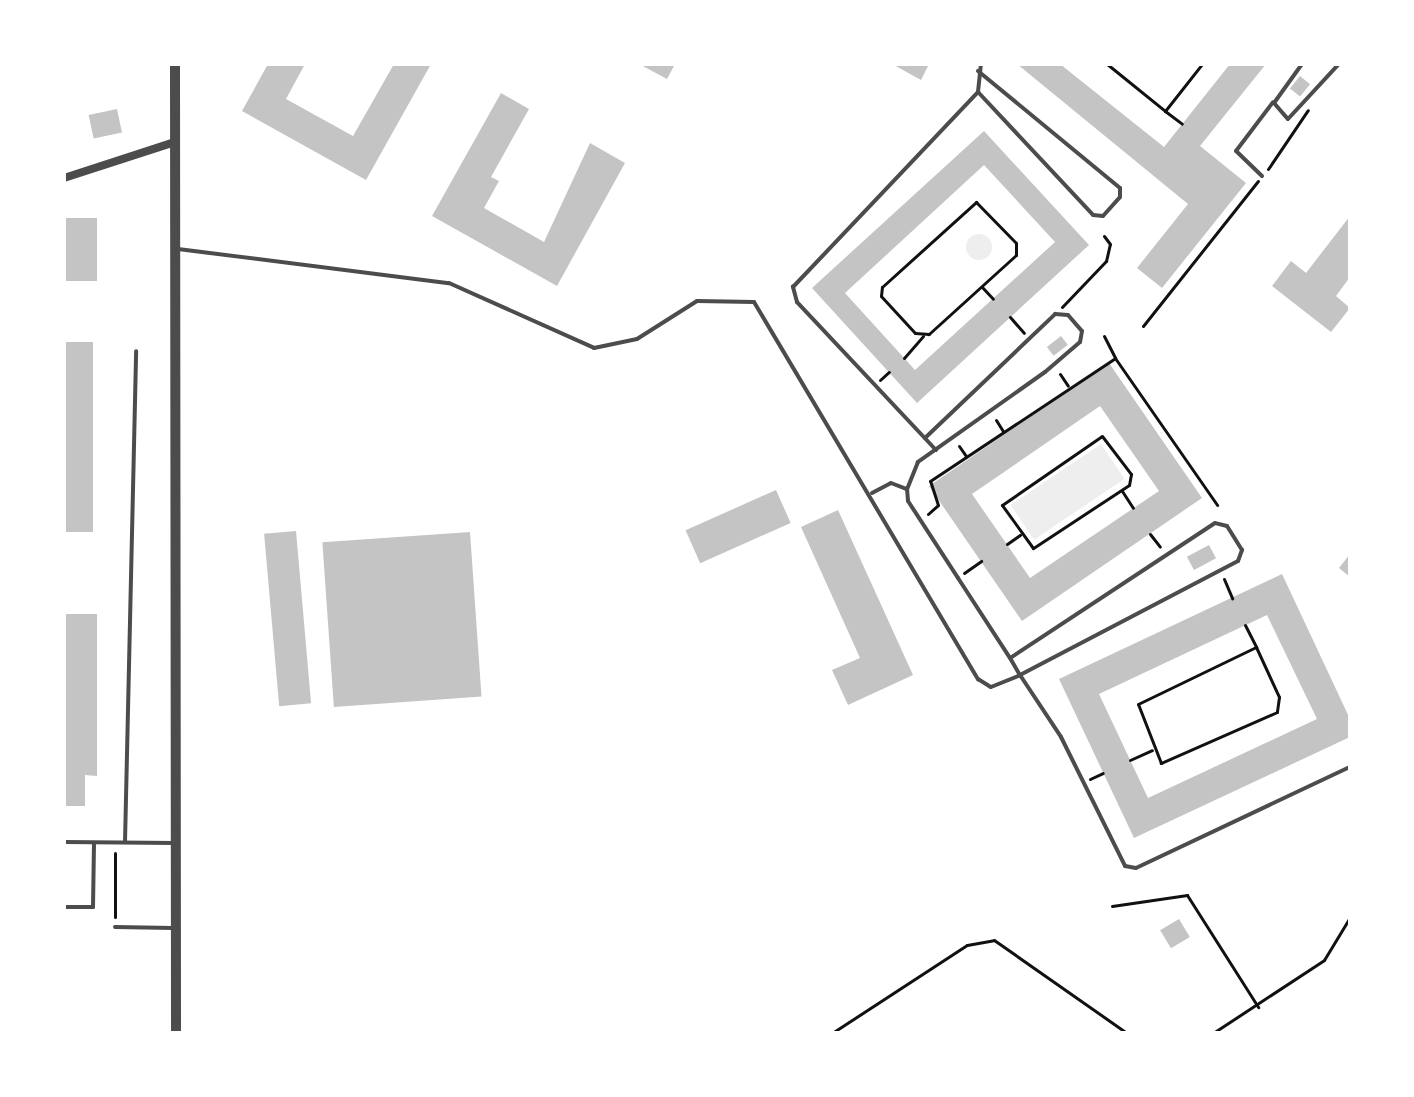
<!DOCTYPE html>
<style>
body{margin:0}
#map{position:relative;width:1414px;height:1097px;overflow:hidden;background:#fff;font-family:"Golos Text",sans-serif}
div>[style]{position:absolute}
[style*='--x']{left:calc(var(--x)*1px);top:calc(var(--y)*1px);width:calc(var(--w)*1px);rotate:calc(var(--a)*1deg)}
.green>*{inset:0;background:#eee;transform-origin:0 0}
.round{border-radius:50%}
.building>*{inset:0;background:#c4c4c4;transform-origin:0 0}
.path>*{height:3px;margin:-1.5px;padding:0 1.5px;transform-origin:1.5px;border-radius:1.5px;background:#111}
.service>*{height:4px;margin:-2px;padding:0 2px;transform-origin:2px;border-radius:2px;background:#4c4c4c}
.minor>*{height:8px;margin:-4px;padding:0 4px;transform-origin:4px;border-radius:4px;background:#4c4c4c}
.tertiary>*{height:10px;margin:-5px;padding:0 5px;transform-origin:5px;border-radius:5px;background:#4c4c4c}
span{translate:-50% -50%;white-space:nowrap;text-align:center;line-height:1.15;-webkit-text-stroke:8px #fff;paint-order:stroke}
.frame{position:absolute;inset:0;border:66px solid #fff;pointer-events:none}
</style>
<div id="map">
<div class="green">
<i class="round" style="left:966px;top:234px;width:26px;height:26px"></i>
<i style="left:1101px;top:444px;width:42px;height:109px;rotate:56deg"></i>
</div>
<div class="building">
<i style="clip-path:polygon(268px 64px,305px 64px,286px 99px,353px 136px,394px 64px,431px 64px,366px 180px,242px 111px)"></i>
<i style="clip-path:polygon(639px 64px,675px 64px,667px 79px)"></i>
<i style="clip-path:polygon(892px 64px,929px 64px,921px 80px)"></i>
<i style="clip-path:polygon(1017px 64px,1060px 64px,1164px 147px,1230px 64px,1266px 64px,1200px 146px,1246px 183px,1162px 288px,1137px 268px,1188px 204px)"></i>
<i style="left:1300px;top:76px;width:13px;height:16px;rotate:39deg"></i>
<i style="clip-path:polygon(501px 93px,529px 109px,491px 177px,499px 181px,484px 208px,544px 242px,590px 143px,625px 163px,557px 286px,432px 216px)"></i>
<i style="left:117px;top:109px;width:24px;height:29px;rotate:78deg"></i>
<i style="clip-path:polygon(evenodd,984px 131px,1089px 245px,917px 403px,812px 288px,984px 131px,984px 165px,1055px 242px,915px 370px,845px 293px,984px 165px)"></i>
<i style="clip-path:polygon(1350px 216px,1350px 277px,1336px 296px,1350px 308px,1331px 332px,1272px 286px,1291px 261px,1306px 273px)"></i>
<i style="left:64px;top:218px;width:33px;height:63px"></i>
<i style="left:1061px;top:336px;width:11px;height:18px;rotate:52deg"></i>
<i style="left:64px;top:342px;width:29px;height:190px"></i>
<i style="clip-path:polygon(evenodd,1109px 363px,1202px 498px,1022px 621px,929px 486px,1109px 363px,1100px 406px,1159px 491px,1030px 578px,972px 494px,1100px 406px)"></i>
<i style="left:776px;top:490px;width:36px;height:99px;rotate:66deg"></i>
<i style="clip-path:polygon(838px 510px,913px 675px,848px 705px,832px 670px,860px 658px,801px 527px)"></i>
<i style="left:296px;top:531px;width:173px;height:32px;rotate:85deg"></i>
<i style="left:470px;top:532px;width:165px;height:148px;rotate:86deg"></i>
<i style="left:1209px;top:545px;width:15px;height:25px;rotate:62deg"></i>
<i style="clip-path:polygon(1350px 554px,1350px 577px,1339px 568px)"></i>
<i style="clip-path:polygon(evenodd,1282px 574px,1350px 719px,1350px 737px,1134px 838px,1059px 679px,1282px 574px,1267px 615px,1317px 719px,1148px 798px,1099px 694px,1267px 615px)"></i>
<i style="clip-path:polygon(64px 614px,97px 614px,97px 776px,85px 775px,85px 806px,64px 806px)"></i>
<i style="left:1179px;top:919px;width:21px;height:22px;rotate:59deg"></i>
</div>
<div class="path">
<i style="--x:1107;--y:64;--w:75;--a:39"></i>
<i style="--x:1165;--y:111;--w:60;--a:-51.8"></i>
<i style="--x:1165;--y:111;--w:21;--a:37"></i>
<i style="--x:1268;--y:169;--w:71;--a:-55.9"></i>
<i style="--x:976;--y:202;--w:57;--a:45.7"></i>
<i style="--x:1016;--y:243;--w:12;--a:90"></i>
<i style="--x:1016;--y:255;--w:118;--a:137.8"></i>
<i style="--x:929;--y:334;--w:14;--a:-176"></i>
<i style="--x:915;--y:333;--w:50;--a:-132.6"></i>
<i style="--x:881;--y:296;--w:9;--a:-84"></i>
<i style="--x:882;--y:287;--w:127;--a:-42.1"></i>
<i style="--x:982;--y:287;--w:16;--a:47"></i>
<i style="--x:1062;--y:307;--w:64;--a:-46.3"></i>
<i style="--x:1106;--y:261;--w:17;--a:-77"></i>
<i style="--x:1110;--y:244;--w:10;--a:-127"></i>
<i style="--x:1010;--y:317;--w:21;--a:49"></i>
<i style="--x:1143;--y:326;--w:185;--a:-51.6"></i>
<i style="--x:1104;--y:336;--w:25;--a:63"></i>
<i style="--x:904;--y:358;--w:29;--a:-49"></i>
<i style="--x:1060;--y:374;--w:14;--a:56"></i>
<i style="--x:880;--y:380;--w:12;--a:-42"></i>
<i style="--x:996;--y:420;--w:13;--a:58"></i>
<i style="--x:1102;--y:436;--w:48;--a:52.7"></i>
<i style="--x:1131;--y:474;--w:11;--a:100"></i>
<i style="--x:1129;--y:485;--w:115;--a:146.7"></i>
<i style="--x:1033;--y:548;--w:53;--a:-125.8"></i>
<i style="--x:1002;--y:505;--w:121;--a:-34.6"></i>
<i style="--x:959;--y:446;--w:12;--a:55"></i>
<i style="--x:1122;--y:491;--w:20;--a:57"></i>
<i style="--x:928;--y:514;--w:13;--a:-42"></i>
<i style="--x:938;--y:505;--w:25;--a:-108"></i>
<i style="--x:930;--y:481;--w:222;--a:-33.6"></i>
<i style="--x:1115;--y:358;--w:179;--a:55.2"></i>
<i style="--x:1150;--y:534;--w:16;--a:52"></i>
<i style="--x:1007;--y:544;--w:16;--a:-35"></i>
<i style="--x:964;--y:573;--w:21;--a:-35"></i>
<i style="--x:1224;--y:579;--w:21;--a:67"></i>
<i style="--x:1245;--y:625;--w:25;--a:63"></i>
<i style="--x:1256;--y:647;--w:55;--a:65.3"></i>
<i style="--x:1279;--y:697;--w:15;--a:98"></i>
<i style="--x:1277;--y:712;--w:127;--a:156.3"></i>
<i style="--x:1161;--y:763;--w:63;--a:-111.3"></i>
<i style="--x:1138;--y:704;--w:131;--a:-25.8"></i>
<i style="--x:1130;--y:760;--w:24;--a:-24"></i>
<i style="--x:1090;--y:779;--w:14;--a:-25"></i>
<i style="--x:115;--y:853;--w:64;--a:90"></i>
<i style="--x:1112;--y:906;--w:76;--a:-8.3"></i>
<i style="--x:1187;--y:895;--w:133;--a:57.6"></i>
<i style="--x:832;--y:1033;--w:161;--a:-33.1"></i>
<i style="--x:967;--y:945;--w:27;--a:-10"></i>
<i style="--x:994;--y:940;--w:162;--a:35"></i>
<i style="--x:1213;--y:1033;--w:133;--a:-33.3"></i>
<i style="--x:1324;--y:960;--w:50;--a:-58.8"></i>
</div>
<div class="service">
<i style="--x:1302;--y:64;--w:48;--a:125.7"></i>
<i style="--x:1274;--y:103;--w:21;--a:49"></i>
<i style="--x:1288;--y:119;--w:75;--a:-47.2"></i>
<i style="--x:978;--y:92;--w:168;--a:46.9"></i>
<i style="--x:1093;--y:215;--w:10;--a:6"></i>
<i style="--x:1103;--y:216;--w:25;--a:-48"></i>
<i style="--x:1120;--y:197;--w:9;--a:-90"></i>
<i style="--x:1120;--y:188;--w:184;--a:-140.5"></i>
<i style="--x:1262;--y:176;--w:36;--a:-136"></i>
<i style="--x:1236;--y:151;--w:61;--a:-52.9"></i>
<i style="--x:178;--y:249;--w:273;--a:7.2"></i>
<i style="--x:449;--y:283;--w:159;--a:24.1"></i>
<i style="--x:594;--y:348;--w:44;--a:-11.8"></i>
<i style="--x:637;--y:339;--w:71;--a:-32.3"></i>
<i style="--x:697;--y:301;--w:57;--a:1"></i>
<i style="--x:754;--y:302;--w:439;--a:59.3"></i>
<i style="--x:978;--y:679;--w:15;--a:32"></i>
<i style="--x:991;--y:687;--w:31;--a:-22"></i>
<i style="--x:1020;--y:675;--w:74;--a:56.5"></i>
<i style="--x:1061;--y:737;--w:144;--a:63.6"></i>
<i style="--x:1125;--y:866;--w:11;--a:10"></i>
<i style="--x:1136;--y:868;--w:237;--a:-25.3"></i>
<i style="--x:925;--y:438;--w:180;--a:-43.6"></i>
<i style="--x:1055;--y:314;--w:13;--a:4"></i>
<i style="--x:1068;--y:315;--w:21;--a:49"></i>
<i style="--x:1082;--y:331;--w:11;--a:100"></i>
<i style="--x:1080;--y:342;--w:46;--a:139.4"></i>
<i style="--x:1045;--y:372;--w:156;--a:144.7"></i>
<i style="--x:918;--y:462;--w:29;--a:112"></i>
<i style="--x:907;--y:489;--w:12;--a:85"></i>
<i style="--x:908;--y:501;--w:92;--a:57"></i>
<i style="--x:958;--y:578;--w:95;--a:57"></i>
<i style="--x:1010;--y:658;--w:20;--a:60"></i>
<i style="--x:1020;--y:675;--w:246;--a:-27.6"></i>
<i style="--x:1238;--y:561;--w:12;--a:-70"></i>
<i style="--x:1242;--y:550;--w:28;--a:-122"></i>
<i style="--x:1227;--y:526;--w:12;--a:-166"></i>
<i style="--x:1215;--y:523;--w:245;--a:146.6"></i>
<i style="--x:936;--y:450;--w:203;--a:-133.2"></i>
<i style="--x:797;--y:302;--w:16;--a:-105"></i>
<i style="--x:793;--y:287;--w:269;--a:-46.5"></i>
<i style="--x:978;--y:92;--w:28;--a:-84"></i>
<i style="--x:872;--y:493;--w:21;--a:-28"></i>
<i style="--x:891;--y:483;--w:17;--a:21"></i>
<i style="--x:64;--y:842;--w:111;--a:0.5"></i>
<i style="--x:125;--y:842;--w:491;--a:-88.7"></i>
<i style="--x:64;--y:907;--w:29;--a:0"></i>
<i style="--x:93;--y:907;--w:64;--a:-89.1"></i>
<i style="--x:115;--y:927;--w:58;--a:1"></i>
</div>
<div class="minor">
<i style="--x:64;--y:178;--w:117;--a:-18"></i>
</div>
<div class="tertiary">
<i style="--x:175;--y:64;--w:969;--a:89.94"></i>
</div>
<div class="frame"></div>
</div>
